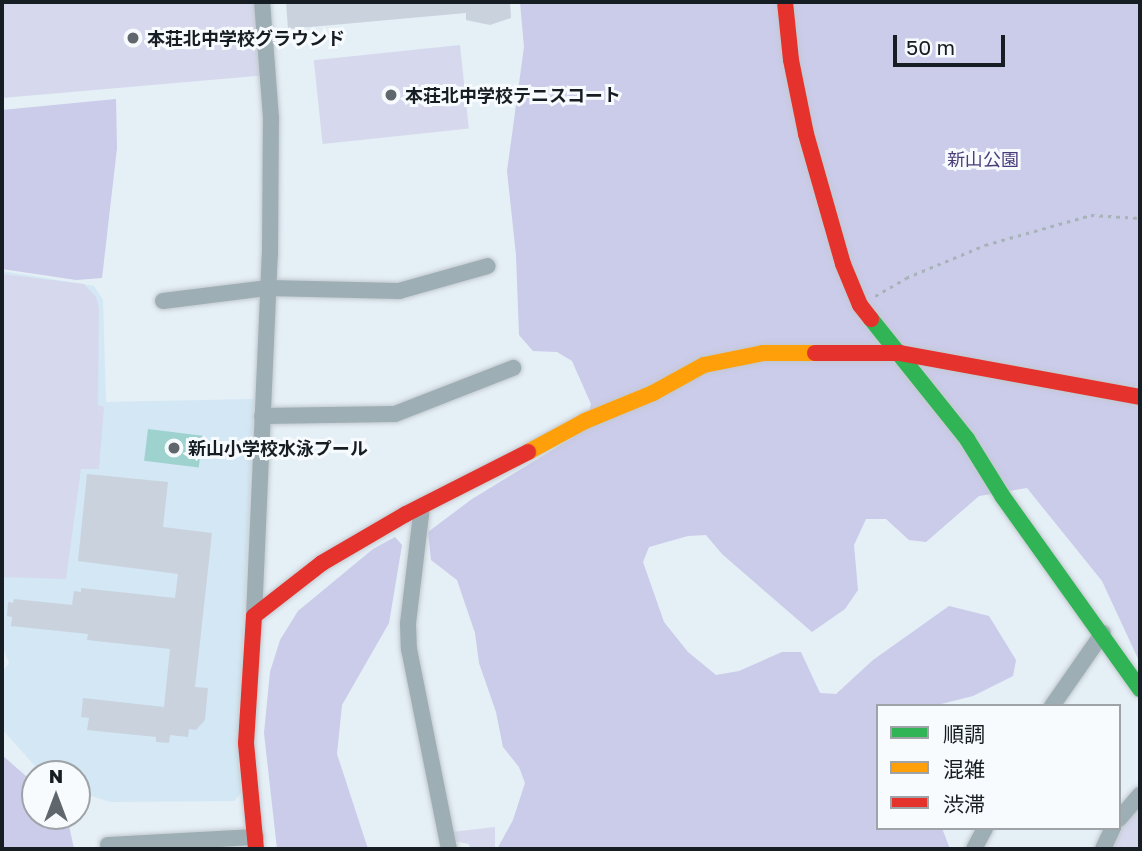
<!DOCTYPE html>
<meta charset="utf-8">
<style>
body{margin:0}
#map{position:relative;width:1142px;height:851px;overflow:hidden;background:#e5eff6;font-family:"Golos Text","Noto Sans JP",sans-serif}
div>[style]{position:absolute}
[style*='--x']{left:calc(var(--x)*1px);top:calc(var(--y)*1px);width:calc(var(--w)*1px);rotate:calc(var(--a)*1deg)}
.built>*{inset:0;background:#d3e7f4}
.green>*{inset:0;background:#d6d9ed;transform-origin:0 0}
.forest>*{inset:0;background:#cbcbea}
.water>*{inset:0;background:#9ed2ce;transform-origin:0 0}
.building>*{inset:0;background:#cad2de}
.path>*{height:2.5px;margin-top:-1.25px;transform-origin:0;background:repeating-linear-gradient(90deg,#a7b3b7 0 3.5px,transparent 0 8.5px)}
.roads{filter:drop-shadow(0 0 2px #c2c9ce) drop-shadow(0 0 2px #c2c9ce)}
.street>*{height:16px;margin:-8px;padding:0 8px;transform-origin:8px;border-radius:8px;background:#9eaeb5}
.fast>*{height:16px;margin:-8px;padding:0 8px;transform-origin:8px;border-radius:8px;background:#30b455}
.slow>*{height:16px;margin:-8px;padding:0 8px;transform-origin:8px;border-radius:8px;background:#ff9f0a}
.jam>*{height:16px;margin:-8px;padding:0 8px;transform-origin:8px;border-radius:8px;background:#e5322d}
.dots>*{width:19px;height:19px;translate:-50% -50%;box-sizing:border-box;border:4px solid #f7fbfe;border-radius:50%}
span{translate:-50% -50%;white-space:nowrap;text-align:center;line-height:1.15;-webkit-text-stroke:6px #f7fbfe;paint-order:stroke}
.poi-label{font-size:18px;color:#171e23;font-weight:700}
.left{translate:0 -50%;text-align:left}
.park-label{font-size:18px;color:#493c7a}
.frame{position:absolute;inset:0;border:4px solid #171e23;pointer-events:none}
.legend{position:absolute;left:876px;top:704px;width:245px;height:126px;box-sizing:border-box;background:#f7fbfe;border:2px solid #9da3a6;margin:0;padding:9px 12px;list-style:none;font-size:21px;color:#171e23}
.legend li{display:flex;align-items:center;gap:14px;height:35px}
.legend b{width:35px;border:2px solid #9da3a6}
.north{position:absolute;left:21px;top:760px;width:70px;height:70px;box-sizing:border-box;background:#f7fbfe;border:2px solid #9da3a6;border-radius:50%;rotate:0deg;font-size:19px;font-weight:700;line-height:28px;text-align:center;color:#171e23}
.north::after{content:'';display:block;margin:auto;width:24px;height:32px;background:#5f676d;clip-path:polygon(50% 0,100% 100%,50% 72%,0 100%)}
.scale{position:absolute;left:893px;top:35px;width:112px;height:32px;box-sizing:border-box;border:4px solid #171e23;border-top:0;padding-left:9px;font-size:21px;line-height:24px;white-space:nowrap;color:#171e23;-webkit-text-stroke:5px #f7fbfe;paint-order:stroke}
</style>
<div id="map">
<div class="built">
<i style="clip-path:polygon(2px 271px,94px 286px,103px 300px,106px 402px,254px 399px,242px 656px,241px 793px,234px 801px,110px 802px,77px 791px,77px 774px,42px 774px,2px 729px,2px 672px,9px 663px,2px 645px)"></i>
</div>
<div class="green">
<i style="clip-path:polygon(2px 2px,262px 2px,268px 75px,2px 98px)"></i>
<i style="left:460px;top:45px;width:84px;height:147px;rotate:84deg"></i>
<i style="clip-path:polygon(2px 274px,84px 284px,96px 297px,99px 308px,98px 405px,104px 407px,99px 469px,81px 469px,66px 579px,2px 577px)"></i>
<i style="clip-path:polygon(1140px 805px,1140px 849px,1111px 849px,1121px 827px)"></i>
<i style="clip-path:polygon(495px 827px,495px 847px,492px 849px,470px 849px,469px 844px,454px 841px,452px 832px)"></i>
</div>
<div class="forest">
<i style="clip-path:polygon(520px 2px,1140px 2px,1140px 663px,1102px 581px,1027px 488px,979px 496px,926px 542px,909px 540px,886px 519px,866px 519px,854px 545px,858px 590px,845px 609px,812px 632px,722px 554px,706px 535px,688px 536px,649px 547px,643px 562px,664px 622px,688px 652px,716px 675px,739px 671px,782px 652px,801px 652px,820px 693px,836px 694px,873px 660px,949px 606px,989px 616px,1016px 660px,1013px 676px,973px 696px,933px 706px,878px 706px,878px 828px,942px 828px,950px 849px,497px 849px,513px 820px,525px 783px,519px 767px,503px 747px,496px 712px,479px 663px,475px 633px,457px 580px,431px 560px,428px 532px,472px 499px,585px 430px,591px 404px,572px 361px,557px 352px,533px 351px,519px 335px,516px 255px,507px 171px,524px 47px)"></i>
<i style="clip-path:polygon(116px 99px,117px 148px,102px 278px,76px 280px,2px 269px,2px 110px)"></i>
<i style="clip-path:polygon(395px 537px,402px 545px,389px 623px,342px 705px,337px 754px,368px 849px,277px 849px,264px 733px,270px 672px,280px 640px,298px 611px,373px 549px)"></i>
<i style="clip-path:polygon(2px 755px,35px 784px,35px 816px,67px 816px,74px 849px,2px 849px)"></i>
</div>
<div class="water">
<i style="left:148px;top:429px;width:55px;height:32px;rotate:7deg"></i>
</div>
<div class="building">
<i style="clip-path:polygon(286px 2px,510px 2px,511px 18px,490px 25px,466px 20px,466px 13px,288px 29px)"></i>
<i style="clip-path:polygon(87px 474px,168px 482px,163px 527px,212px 533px,195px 687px,208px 688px,205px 720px,196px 730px,189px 729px,188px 737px,170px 735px,169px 743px,156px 742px,156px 737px,87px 730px,89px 718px,81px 717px,83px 698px,164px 707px,170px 649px,87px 640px,88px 634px,11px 626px,12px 617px,7px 616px,8px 602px,13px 603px,14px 599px,72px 605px,74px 591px,81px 592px,81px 588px,175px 598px,178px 574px,78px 561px)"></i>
</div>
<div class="path">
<i style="--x:875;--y:296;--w:36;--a:-30"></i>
<i style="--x:906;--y:278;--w:86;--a:-22.7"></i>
<i style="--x:985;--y:245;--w:110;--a:-15.8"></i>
<i style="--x:1091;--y:215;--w:49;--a:3.5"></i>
</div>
<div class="roads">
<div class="street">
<i style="--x:163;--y:301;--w:106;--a:-7.1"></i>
<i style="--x:268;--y:288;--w:131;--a:1.3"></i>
<i style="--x:399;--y:291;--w:92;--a:-15.7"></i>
<i style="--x:262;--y:416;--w:133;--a:-0.9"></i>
<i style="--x:395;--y:414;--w:127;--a:-21.3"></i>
<i style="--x:422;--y:506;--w:119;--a:96.8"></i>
<i style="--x:408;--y:624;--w:25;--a:88"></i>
<i style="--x:409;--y:649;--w:204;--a:78.7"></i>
<i style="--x:254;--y:616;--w:361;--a:-87.5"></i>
<i style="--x:270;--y:255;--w:137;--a:-89.6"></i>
<i style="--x:271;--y:118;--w:116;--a:-94.4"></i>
<i style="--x:1052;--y:706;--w:89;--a:-55.1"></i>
<i style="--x:1119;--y:819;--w:32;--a:-49"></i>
<i style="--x:108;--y:845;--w:148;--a:-3.1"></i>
<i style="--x:974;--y:849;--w:24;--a:-62"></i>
<i style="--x:1103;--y:849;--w:23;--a:-65"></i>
</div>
<div class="fast">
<i style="--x:871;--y:319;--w:154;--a:51.3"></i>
<i style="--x:967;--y:439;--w:68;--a:58.2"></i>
<i style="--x:1003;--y:497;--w:236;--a:54.5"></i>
</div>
<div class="slow">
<i style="--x:528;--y:452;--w:65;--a:-28.5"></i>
<i style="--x:585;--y:421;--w:74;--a:-22.4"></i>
<i style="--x:653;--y:393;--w:58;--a:-28.8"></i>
<i style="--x:704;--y:365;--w:60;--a:-11.5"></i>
<i style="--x:763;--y:353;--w:52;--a:0"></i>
</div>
<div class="jam">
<i style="--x:785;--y:2;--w:58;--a:84.1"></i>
<i style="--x:791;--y:60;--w:76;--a:78.5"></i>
<i style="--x:806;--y:134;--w:135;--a:74.1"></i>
<i style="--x:843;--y:264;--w:44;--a:67.5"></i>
<i style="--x:860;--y:305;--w:18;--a:52"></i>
<i style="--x:815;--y:353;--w:85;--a:0"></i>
<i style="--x:900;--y:353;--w:244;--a:10.4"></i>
<i style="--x:256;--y:849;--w:106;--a:-95.4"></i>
<i style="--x:246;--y:743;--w:127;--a:-86.4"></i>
<i style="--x:254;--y:616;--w:86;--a:-37.9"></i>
<i style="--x:322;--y:563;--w:97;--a:-30.3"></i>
<i style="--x:406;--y:514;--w:137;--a:-26.9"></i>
</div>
</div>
<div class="dots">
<i style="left:133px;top:38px;background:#5f676d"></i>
<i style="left:391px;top:95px;background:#5f676d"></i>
<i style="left:174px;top:448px;background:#5f676d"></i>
</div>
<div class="poi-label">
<span class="left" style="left:147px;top:38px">本荘北中学校グラウンド</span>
<span class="left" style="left:405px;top:95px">本荘北中学校テニスコート</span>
<span class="left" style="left:188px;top:448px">新山小学校水泳プール</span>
</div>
<div class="park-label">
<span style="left:983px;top:159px">新山公園</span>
</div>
<div class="frame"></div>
<ul class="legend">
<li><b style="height:9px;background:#30b455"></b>順調</li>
<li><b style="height:9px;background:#ff9f0a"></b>混雑</li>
<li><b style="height:9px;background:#e5322d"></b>渋滞</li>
</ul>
<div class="north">N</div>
<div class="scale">50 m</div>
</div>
